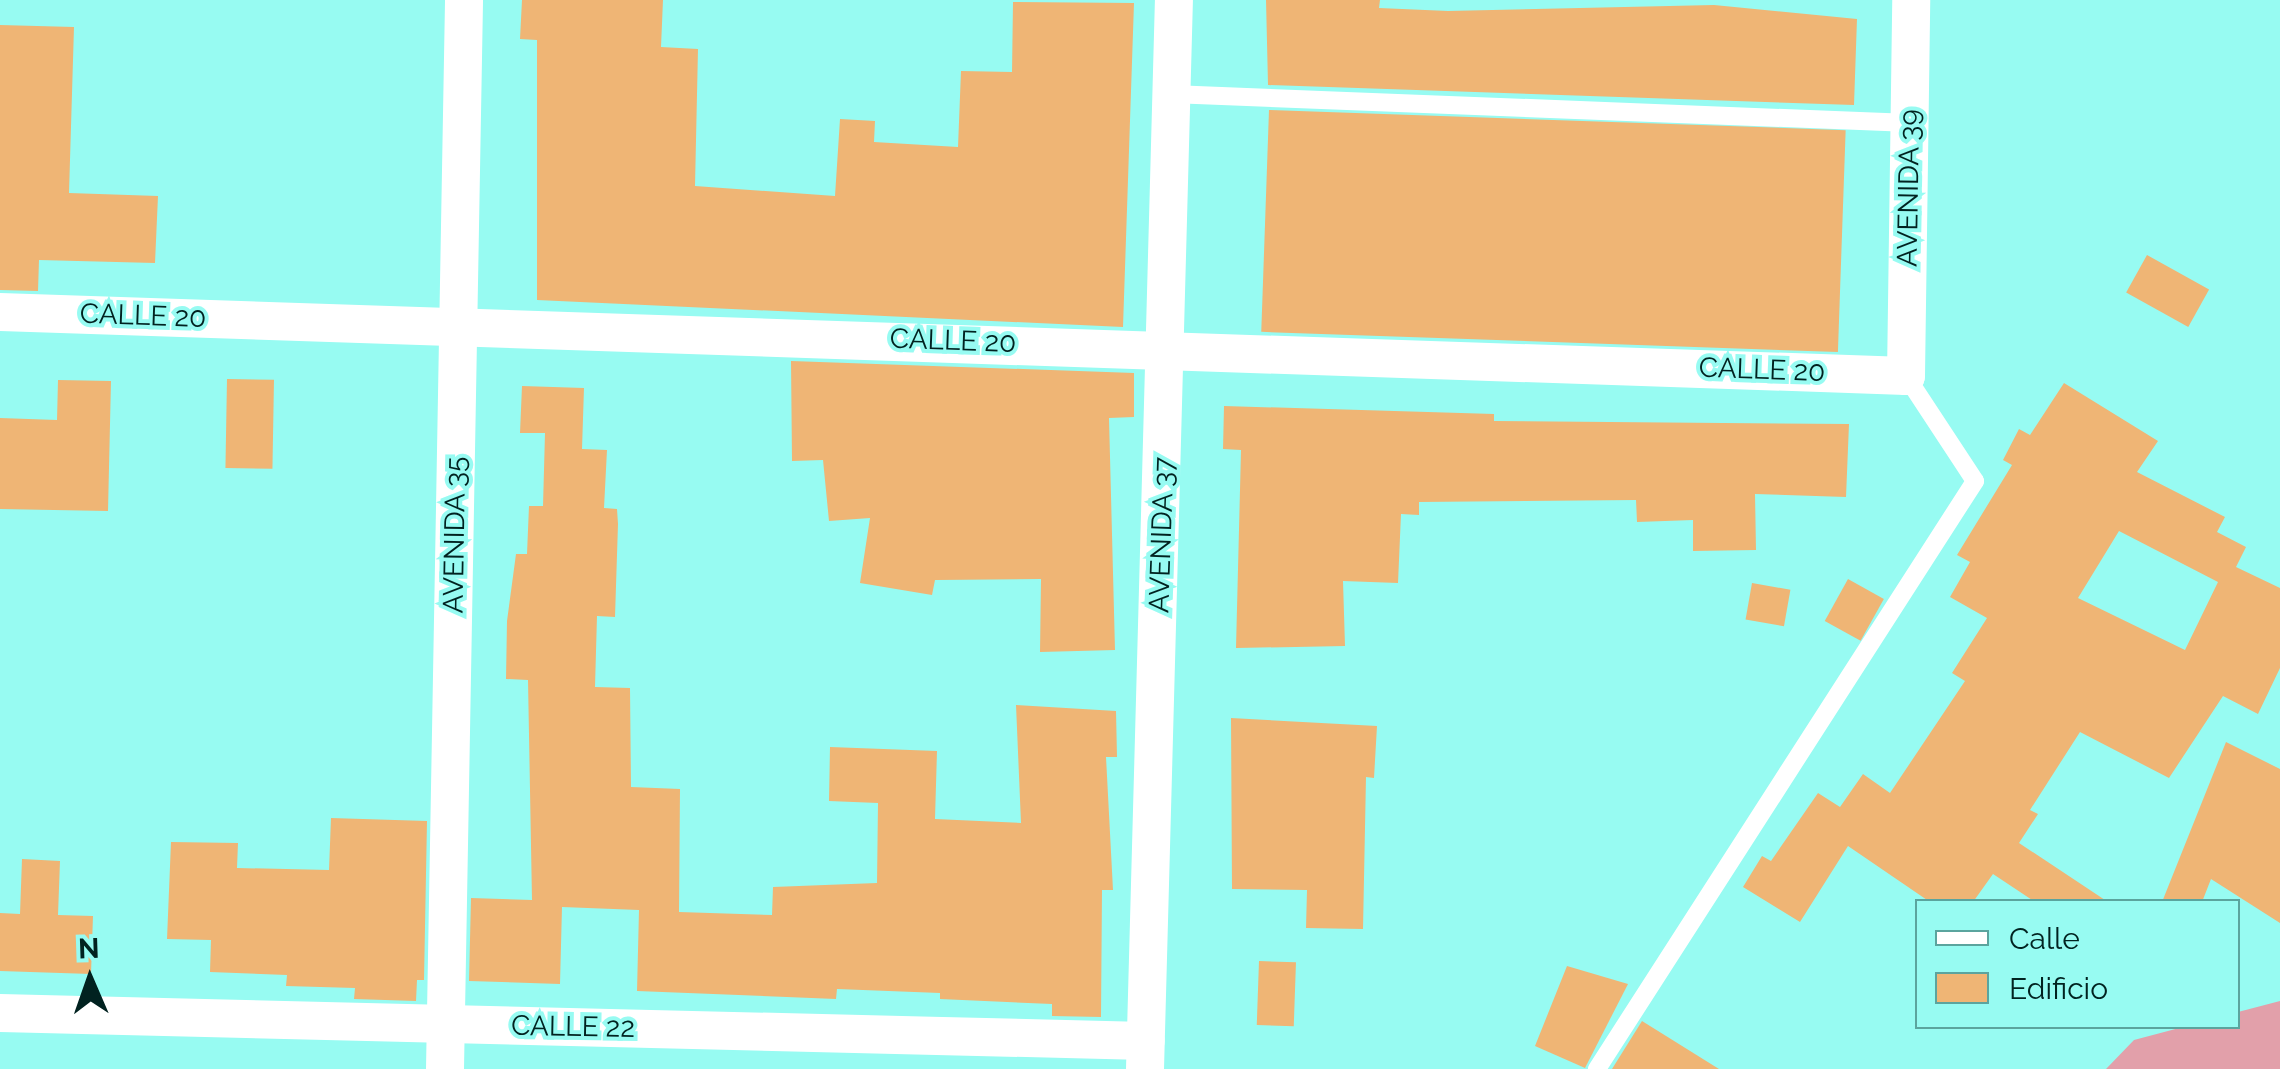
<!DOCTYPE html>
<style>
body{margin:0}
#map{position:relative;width:2280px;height:1069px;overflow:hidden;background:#97fbf2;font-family:Raleway,sans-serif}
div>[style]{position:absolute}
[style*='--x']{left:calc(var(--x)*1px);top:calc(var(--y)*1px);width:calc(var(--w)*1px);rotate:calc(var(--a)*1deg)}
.green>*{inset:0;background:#e2a0aa}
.building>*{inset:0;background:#efb575;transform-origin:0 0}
.service>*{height:18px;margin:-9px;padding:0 9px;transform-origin:9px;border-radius:9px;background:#fff}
.minor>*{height:38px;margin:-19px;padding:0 19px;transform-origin:19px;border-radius:19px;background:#fff}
span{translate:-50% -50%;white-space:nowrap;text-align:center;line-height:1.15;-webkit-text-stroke:8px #97fbf2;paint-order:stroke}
.street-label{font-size:28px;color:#012220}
.legend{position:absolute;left:1915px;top:899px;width:325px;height:130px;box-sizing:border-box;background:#97fbf2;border:2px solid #5ba49e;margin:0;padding:12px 18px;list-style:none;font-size:30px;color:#012220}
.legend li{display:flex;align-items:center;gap:20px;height:50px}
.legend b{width:50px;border:2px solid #5ba49e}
.north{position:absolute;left:40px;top:929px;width:100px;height:100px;-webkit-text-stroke:8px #97fbf2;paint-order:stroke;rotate:358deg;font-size:28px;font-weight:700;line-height:40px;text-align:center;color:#012220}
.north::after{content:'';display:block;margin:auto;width:35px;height:45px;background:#012220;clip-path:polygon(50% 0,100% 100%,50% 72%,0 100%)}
</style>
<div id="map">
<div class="green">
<i style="clip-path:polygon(2280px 1001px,2280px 1069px,2106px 1069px,2134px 1040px,2183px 1027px,2238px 1026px,2238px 1012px)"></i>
</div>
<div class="building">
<i style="clip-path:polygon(522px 0,663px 0,661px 47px,698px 49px,695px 186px,835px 196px,840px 119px,875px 121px,874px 142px,958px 147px,961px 71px,1012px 72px,1013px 2px,1134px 3px,1123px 327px,537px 300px,537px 40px,520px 39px)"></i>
<i style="clip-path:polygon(1266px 0,1380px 0,1379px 8px,1448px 11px,1714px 5px,1857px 19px,1854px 105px,1268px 85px)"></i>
<i style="clip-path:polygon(0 25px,74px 27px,69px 193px,158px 196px,155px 263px,39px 260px,38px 291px,0 290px)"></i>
<i style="left:1269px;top:110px;width:577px;height:222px;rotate:2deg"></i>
<i style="left:2147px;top:255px;width:71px;height:43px;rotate:29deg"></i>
<i style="clip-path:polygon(791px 361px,1134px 373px,1134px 417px,1109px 418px,1115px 650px,1040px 652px,1041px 579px,935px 580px,932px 595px,860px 583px,870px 518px,829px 521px,823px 460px,792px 461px)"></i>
<i style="left:227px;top:379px;width:47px;height:89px;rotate:1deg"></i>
<i style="clip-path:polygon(58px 380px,111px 381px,108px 511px,0 509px,0 418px,57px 420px)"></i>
<i style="clip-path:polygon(evenodd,2064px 383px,2158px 441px,2137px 472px,2225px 517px,2217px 532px,2246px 547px,2236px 567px,2280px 588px,2280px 668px,2258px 714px,2223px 696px,2169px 778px,2080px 732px,2030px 810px,2038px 814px,2019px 843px,2108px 902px,2035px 902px,1993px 874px,1973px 902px,1930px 902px,1848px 846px,1800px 922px,1743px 887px,1762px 856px,1771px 861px,1818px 793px,1840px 807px,1863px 774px,1890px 793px,1965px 681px,1952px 673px,1987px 618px,1950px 597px,1970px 562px,1957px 555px,2012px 465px,2003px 460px,2019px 429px,2030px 435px,2064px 383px,2119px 531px,2218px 582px,2185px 650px,2078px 598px,2119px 531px)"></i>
<i style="clip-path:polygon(522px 386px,584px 388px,582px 449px,607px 450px,604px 508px,617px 509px,618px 524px,615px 617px,597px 616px,595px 687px,630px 688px,631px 787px,680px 789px,679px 912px,772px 915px,773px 887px,877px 883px,878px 803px,829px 801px,830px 747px,937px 751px,935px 819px,1021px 823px,1016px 705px,1116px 711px,1117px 757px,1106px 757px,1113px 890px,1102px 890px,1101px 1017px,1052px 1016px,1052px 1004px,940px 999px,940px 993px,837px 989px,836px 999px,637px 991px,639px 910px,562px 907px,560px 984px,469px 981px,471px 898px,532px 900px,528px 680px,506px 679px,507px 621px,516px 554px,527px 554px,529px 506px,543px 506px,545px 433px,520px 433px)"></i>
<i style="clip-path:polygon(1224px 406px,1494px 414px,1494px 421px,1849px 424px,1846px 497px,1755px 494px,1756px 550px,1693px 551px,1693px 520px,1637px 522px,1636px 500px,1419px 502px,1419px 515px,1401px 514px,1398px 583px,1343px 581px,1345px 646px,1236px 648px,1241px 450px,1223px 449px)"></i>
<i style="left:1848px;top:579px;width:41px;height:48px;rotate:29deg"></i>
<i style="left:1752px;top:583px;width:39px;height:37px;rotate:10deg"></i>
<i style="clip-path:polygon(1231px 718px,1377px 726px,1374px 778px,1366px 777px,1363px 929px,1306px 928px,1307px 890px,1232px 889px)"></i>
<i style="clip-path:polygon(2226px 742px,2280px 769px,2280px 923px,2211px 879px,2202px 902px,2162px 902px)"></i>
<i style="clip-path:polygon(331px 818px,427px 821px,424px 980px,417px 980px,416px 1001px,354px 999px,355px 988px,286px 986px,287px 975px,210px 972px,211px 940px,167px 939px,171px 842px,238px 843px,237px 868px,329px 870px)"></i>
<i style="clip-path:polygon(22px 859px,60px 861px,58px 915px,93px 916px,91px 974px,0 971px,0 913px,20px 914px)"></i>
<i style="left:1259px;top:961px;width:37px;height:64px;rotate:2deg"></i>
<i style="clip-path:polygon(1567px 966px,1628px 984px,1585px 1068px,1535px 1046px)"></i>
<i style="clip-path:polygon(1642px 1021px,1719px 1069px,1612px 1069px)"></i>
</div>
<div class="service">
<i style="--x:1171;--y:94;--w:740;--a:2.25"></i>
<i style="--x:1597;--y:1069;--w:699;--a:-57.26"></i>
<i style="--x:1975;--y:481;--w:126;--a:-123.3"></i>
</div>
<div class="minor">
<i style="--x:0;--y:312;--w:1907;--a:1.92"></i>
<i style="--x:1906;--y:376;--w:376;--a:-89.2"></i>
<i style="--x:0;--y:1013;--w:1146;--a:1.4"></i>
<i style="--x:445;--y:1069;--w:1069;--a:-88.98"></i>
<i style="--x:1145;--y:1069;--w:1069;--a:-88.45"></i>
</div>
<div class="street-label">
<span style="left:1909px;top:188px;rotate:-89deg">AVENIDA 39</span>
<span style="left:143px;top:316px;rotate:2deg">CALLE 20</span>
<span style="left:953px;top:341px;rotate:2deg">CALLE 20</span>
<span style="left:1762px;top:370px;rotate:2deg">CALLE 20</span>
<span style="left:455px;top:535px;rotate:-89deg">AVENIDA 35</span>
<span style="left:1162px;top:535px;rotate:-88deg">AVENIDA 37</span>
<span style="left:573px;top:1027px;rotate:1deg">CALLE 22</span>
</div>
<ul class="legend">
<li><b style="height:12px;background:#fff"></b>Calle</li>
<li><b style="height:28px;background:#efb575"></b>Edificio</li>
</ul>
<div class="north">N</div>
</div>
